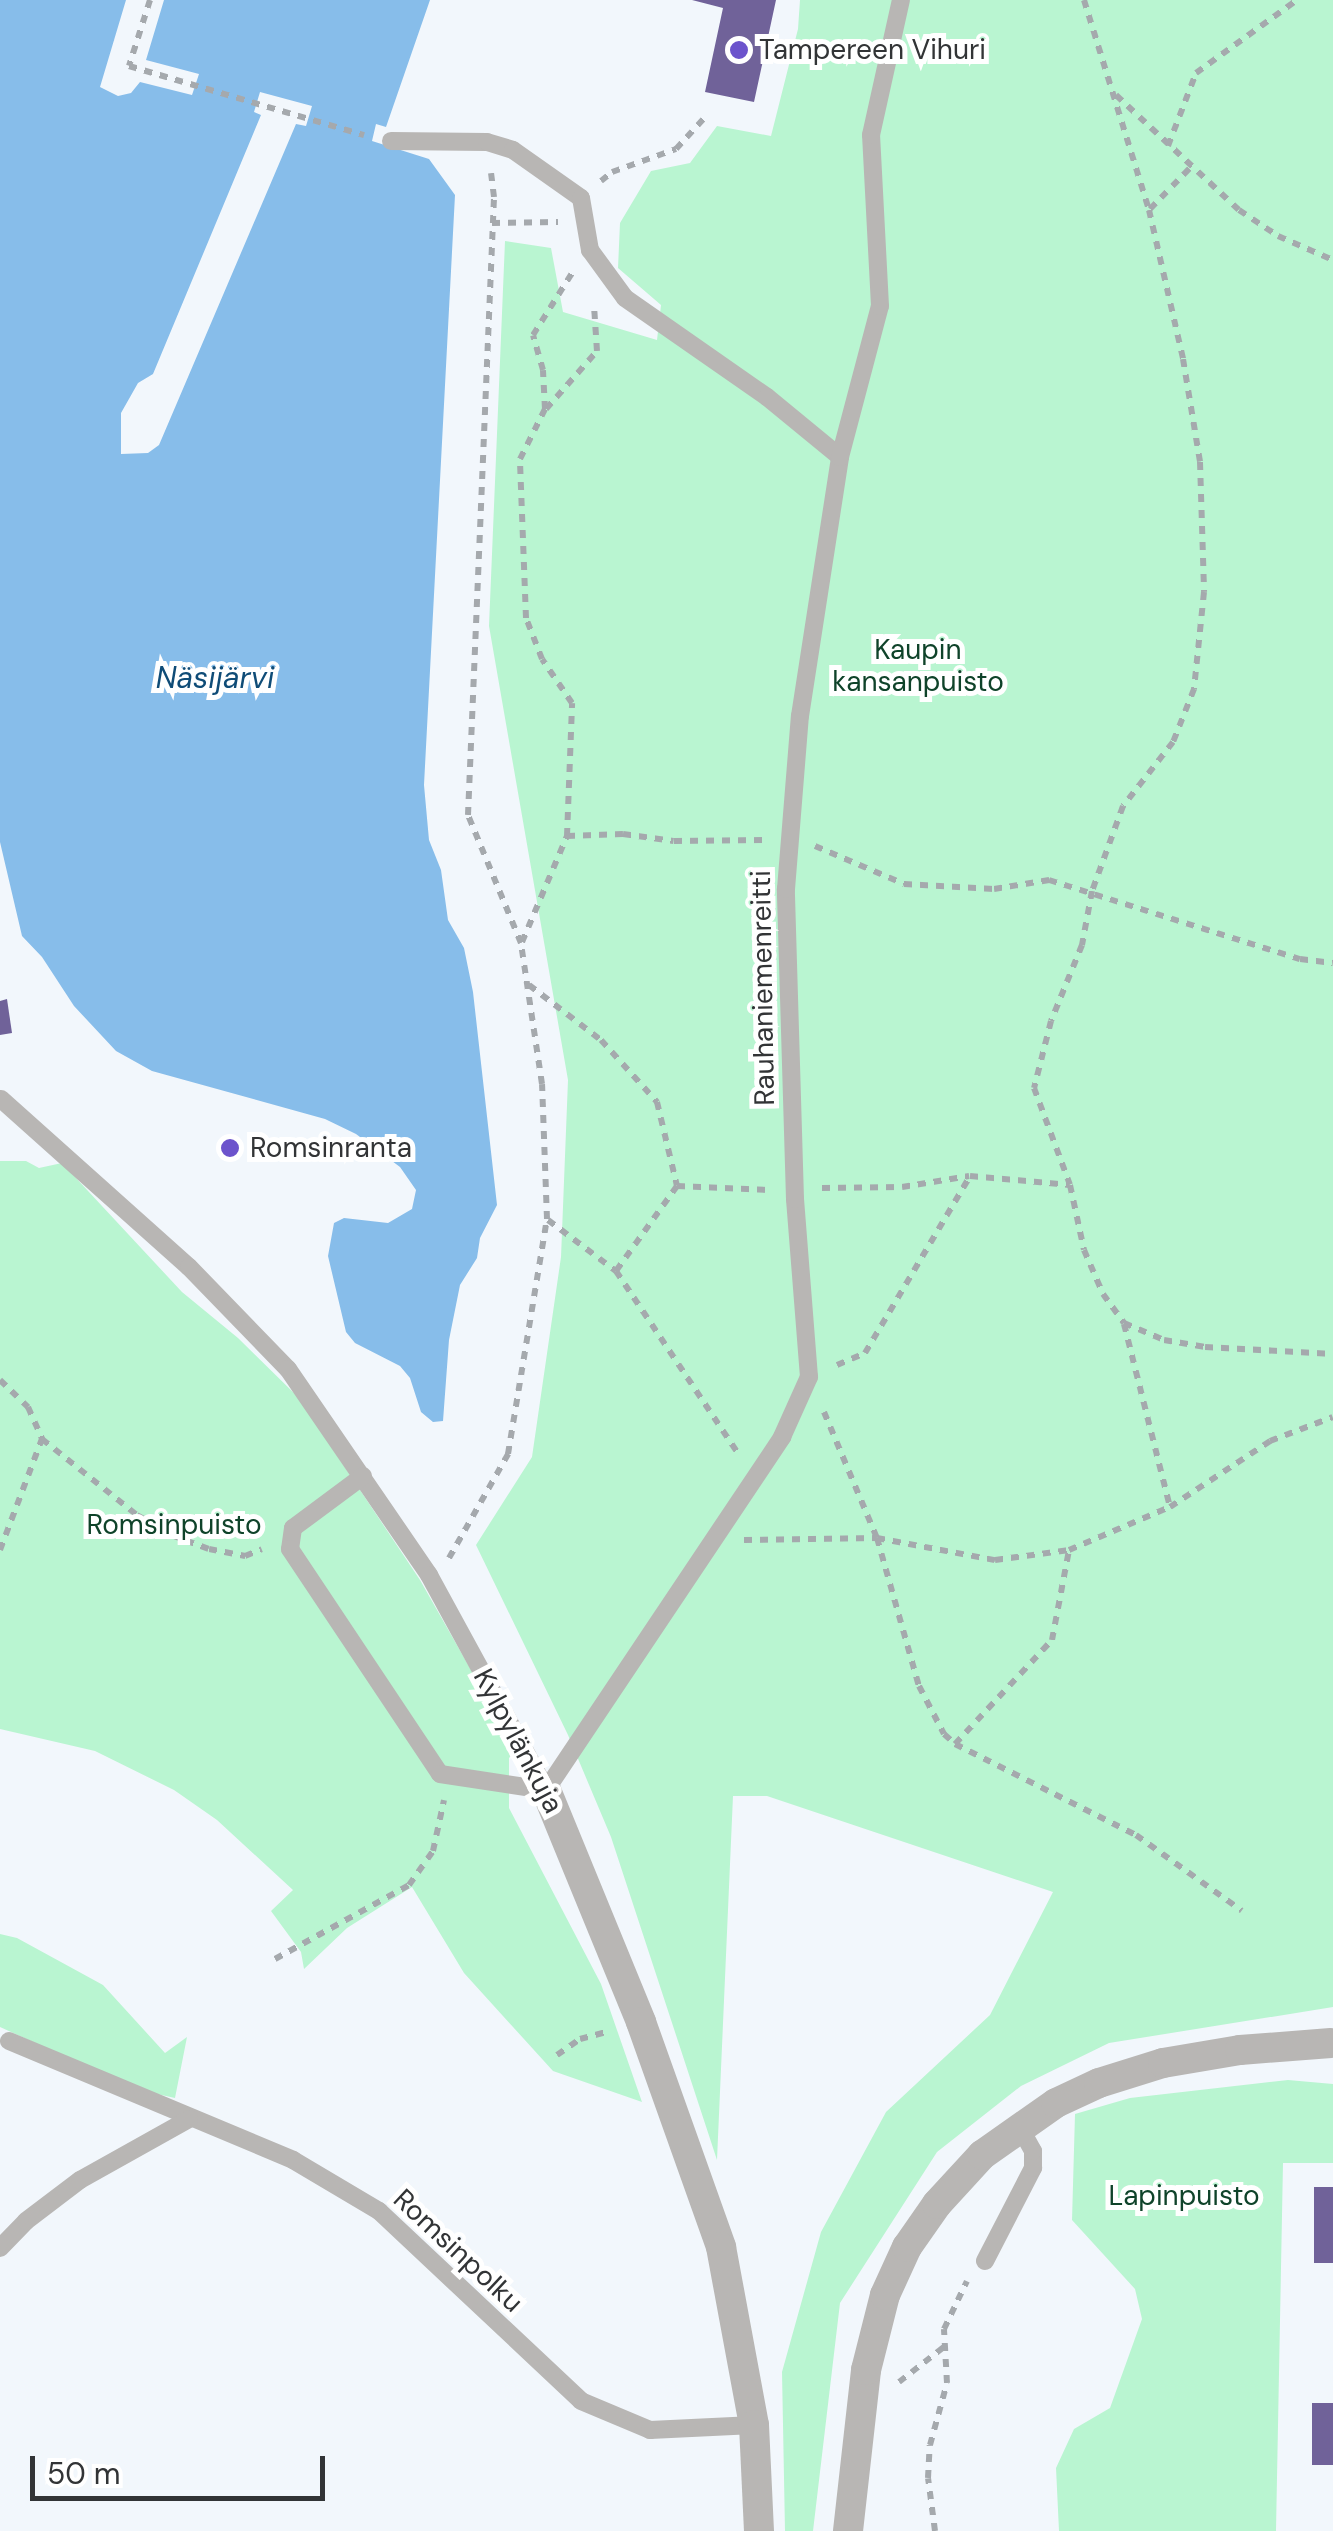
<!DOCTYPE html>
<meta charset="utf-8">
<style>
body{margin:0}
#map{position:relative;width:1333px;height:2531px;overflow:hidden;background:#f2f7fc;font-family:"DM Sans",sans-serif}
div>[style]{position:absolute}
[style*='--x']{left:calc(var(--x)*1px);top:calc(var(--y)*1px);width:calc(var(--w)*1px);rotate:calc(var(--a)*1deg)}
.green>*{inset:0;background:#b9f5d1}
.water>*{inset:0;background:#87bdea}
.building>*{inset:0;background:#706299;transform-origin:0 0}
.path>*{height:6px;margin-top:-3px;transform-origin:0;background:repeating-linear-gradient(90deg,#a5a9ad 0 8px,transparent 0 16px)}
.service>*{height:18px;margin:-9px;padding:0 9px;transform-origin:9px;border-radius:9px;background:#b8b6b4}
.minor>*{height:30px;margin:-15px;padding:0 15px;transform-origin:15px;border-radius:15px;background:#b8b6b4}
.tertiary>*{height:30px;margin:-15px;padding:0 15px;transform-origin:15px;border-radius:15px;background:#b8b6b4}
.dots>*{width:28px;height:28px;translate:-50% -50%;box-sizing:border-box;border:5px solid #fff;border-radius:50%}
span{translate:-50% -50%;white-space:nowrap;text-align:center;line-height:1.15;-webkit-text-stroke:10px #fff;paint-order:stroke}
.poi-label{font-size:28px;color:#323436}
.left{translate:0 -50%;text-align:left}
.park-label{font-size:28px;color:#0f432a}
.street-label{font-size:28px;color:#323436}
.water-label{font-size:30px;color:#0f4c77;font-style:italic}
.scale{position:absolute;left:30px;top:2456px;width:295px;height:45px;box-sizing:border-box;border:5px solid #323436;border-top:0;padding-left:12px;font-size:30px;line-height:35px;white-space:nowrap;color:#323436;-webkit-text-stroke:8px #fff;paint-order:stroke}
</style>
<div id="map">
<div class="green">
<i style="clip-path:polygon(800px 0,1333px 0,1333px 2007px,1109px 2043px,1021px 2086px,937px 2152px,840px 2303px,813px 2531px,785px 2531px,782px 2372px,821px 2232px,886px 2112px,990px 2015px,1053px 1892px,767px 1796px,733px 1796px,717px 2160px,611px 1837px,568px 1735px,476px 1545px,532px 1457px,561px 1257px,568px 1080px,489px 626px,505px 241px,551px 248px,563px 312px,657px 340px,661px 305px,618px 268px,620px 223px,651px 171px,690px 163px,717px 126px,771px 136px,798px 29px)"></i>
<i style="clip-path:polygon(0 1161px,26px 1161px,39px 1168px,62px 1163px,182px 1292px,238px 1338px,298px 1397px,420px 1580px,517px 1751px,509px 1758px,509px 1808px,601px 1984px,642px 2102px,553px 2071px,464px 1973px,412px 1887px,347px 1928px,304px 1969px,301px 1952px,271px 1911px,293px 1890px,217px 1820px,174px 1790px,95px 1751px,0 1729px)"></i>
<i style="clip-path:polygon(0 1934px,17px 1938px,103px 1985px,165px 2053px,187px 2037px,175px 2098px,139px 2090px,0 2027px)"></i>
<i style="clip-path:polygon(1288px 2080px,1333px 2084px,1333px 2163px,1283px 2163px,1276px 2531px,1059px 2531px,1056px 2468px,1074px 2429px,1110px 2408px,1142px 2319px,1135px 2289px,1072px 2220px,1075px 2114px,1130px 2098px)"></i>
</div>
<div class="water">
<i style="clip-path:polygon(evenodd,0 0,126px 0,100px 87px,118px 96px,131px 93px,140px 82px,192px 95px,199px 74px,146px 60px,164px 0,430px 0,386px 127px,376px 124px,372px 141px,429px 159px,455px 195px,424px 785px,429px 840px,441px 870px,448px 920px,464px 948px,473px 992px,497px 1205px,480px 1238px,477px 1258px,460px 1285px,449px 1340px,443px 1421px,433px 1422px,421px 1412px,410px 1378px,400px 1366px,355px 1343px,346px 1332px,328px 1256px,334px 1223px,344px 1218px,388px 1223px,412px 1209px,416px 1190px,400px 1167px,356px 1134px,325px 1119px,152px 1071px,116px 1051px,74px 1006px,42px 957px,22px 936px,0 842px,0 0,260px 92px,312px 106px,306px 126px,296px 124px,159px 445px,148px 453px,121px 454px,121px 413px,138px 383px,153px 374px,261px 115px,254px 112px,260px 92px)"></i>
</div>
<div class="building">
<i style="clip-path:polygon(692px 0,776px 0,754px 102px,705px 92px,723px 8px)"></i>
<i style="clip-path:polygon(7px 999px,12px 1033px,0 1035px,0 1001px)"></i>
<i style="left:1314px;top:2187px;width:19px;height:76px"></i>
<i style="left:1312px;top:2403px;width:21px;height:62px"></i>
</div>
<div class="path">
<i style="--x:150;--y:0;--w:69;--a:107.7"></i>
<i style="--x:129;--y:66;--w:245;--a:16.4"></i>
<i style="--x:1084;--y:0;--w:220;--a:72.8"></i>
<i style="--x:1149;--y:210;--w:153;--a:77.1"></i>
<i style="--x:1183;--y:359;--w:104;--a:80.6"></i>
<i style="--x:1200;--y:462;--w:130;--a:88.2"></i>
<i style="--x:1204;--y:592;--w:98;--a:95.9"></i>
<i style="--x:1194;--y:689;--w:57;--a:111.6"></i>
<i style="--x:1173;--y:742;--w:81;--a:128"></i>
<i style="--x:1123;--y:806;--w:90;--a:110"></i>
<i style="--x:1092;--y:891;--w:55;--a:100.5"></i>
<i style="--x:1082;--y:945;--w:82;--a:112.2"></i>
<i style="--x:1051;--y:1021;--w:69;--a:104.2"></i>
<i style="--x:1034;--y:1088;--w:103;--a:69.6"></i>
<i style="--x:1070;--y:1185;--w:66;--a:77.8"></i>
<i style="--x:1084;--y:1250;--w:48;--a:66.6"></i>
<i style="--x:1103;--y:1294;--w:36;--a:54"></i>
<i style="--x:1124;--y:1323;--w:43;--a:23"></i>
<i style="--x:1164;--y:1340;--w:42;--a:9.7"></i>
<i style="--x:1205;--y:1347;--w:128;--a:3.1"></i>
<i style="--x:1116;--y:95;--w:168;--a:43.1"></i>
<i style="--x:1239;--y:210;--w:47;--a:33.7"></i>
<i style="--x:1278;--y:236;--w:60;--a:23.6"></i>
<i style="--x:1168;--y:146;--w:78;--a:-69"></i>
<i style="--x:1196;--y:73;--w:125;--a:-35.9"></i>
<i style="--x:601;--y:181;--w:14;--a:-39"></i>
<i style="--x:612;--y:172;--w:68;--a:-19.8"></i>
<i style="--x:676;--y:149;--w:47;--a:-47.6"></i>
<i style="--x:1150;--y:209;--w:57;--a:-45.7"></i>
<i style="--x:492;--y:223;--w:66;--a:-0.9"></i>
<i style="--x:546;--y:409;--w:77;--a:-48.7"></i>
<i style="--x:597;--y:351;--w:45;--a:-93.8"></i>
<i style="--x:567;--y:836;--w:56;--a:-2"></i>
<i style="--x:623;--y:834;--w:51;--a:7.8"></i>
<i style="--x:674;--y:841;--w:91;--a:-0.6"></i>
<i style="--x:815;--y:846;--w:97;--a:23.1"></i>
<i style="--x:904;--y:884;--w:90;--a:3.2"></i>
<i style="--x:994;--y:889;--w:56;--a:-9.3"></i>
<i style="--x:1049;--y:880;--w:263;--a:17.5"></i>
<i style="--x:1300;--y:959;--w:33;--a:7"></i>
<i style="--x:522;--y:942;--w:115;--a:-67"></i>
<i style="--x:567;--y:836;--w:133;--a:-87.8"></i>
<i style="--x:572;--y:703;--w:53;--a:-124.3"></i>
<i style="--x:542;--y:659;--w:44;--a:-111.3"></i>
<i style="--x:526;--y:618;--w:159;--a:-92.2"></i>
<i style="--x:520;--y:459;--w:56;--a:-63.4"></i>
<i style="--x:545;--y:409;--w:39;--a:-93"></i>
<i style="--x:543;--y:370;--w:36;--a:-106"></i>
<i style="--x:533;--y:335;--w:77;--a:-57.8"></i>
<i style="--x:529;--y:985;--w:91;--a:37.4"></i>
<i style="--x:601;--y:1040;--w:84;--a:47.9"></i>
<i style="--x:657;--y:1102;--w:86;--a:76.6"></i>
<i style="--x:677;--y:1186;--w:105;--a:125.7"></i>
<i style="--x:677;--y:1186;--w:93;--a:2.5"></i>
<i style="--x:822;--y:1188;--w:80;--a:-0.7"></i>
<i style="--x:902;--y:1187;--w:68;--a:-9.3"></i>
<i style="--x:548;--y:1220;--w:85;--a:36.9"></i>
<i style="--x:616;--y:1271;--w:223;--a:56.2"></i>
<i style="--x:1124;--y:1324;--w:189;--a:75.9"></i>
<i style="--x:837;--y:1365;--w:30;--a:-23"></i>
<i style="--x:865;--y:1353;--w:206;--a:-59.3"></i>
<i style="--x:970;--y:1176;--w:100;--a:5.1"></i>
<i style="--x:0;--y:1380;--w:39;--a:44"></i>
<i style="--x:28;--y:1407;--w:35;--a:66"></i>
<i style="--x:42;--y:1439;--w:122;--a:38.7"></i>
<i style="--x:137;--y:1515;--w:39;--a:30"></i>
<i style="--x:171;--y:1535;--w:40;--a:20.2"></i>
<i style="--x:209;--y:1549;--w:37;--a:11"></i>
<i style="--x:245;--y:1556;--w:18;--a:-22"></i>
<i style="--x:824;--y:1412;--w:137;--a:67.2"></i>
<i style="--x:877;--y:1538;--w:120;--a:10.6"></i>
<i style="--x:995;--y:1560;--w:75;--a:-7.7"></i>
<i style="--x:1069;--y:1550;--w:110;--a:-23.1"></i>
<i style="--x:1170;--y:1507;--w:120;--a:-33.4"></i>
<i style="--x:1270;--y:1441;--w:67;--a:-20.9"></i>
<i style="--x:744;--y:1540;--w:133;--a:-0.9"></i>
<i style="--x:877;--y:1538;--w:154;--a:74.2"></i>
<i style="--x:919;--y:1686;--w:54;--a:62.5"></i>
<i style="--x:944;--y:1734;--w:15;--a:42"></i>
<i style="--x:955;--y:1744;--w:203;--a:26.7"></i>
<i style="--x:1136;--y:1835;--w:130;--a:35.6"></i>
<i style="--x:0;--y:1550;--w:119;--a:-69.3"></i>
<i style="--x:449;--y:1558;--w:120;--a:-60.4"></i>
<i style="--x:508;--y:1454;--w:238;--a:-80.6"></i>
<i style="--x:547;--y:1219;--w:135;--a:-92.1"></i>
<i style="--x:542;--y:1084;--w:143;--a:-98.5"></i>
<i style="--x:521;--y:943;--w:139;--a:-112.5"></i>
<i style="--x:468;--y:815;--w:619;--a:-87.59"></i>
<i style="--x:494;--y:197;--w:24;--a:-97"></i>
<i style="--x:955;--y:1744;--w:142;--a:-47"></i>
<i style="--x:1052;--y:1640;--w:92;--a:-79.3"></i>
<i style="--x:275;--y:1959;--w:153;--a:-28.9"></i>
<i style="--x:409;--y:1885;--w:42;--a:-54.8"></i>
<i style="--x:433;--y:1851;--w:52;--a:-77.8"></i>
<i style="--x:557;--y:2055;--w:28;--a:-35"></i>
<i style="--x:580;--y:2039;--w:30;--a:-15"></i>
<i style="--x:899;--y:2382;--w:57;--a:-37.9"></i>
<i style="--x:935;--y:2531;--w:53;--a:-97.5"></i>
<i style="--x:928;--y:2478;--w:33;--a:-87"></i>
<i style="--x:930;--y:2445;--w:64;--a:-74.7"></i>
<i style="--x:947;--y:2383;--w:54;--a:-93.2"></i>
<i style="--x:944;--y:2329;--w:53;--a:-64.4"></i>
</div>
<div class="service">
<i style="--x:391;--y:141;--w:96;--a:0.6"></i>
<i style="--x:487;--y:142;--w:27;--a:17"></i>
<i style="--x:513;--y:150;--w:83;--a:35.2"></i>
<i style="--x:581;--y:198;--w:53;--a:80.2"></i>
<i style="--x:590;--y:250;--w:59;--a:53.9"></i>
<i style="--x:625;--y:298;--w:173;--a:34.9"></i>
<i style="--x:767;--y:397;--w:94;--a:39.4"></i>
<i style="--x:1;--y:1099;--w:252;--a:41.8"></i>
<i style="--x:189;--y:1267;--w:142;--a:45.9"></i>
<i style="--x:288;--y:1369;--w:250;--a:55.6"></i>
<i style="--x:429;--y:1575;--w:245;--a:61.4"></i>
<i style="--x:363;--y:1476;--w:87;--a:143.4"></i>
<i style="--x:293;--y:1528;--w:21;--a:98"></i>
<i style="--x:290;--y:1549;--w:270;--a:56.3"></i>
<i style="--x:440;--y:1774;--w:107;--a:8.6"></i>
<i style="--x:546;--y:1790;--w:425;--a:-56.2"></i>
<i style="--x:782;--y:1437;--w:66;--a:-65.8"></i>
<i style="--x:809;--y:1377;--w:179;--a:-94.5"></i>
<i style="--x:795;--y:1199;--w:310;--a:-91.7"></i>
<i style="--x:786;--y:889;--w:174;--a:-85.4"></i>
<i style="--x:800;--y:716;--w:262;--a:-81.2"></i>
<i style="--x:840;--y:457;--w:156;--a:-75.2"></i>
<i style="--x:880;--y:306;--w:171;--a:-93"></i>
<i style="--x:871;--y:135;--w:138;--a:-77.5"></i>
<i style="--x:9;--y:2041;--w:308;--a:22.7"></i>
<i style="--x:293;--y:2160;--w:100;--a:30.7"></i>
<i style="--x:379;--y:2211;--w:277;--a:43.2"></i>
<i style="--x:581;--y:2401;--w:75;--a:22.8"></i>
<i style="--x:650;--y:2430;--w:104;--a:-2.8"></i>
<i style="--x:0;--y:2248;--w:37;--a:-46"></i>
<i style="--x:26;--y:2221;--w:68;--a:-37.2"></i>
<i style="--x:80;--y:2180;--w:125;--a:-29.2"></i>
<i style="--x:985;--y:2261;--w:105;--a:-62.7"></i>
<i style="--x:1033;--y:2168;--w:17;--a:-90"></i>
<i style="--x:1033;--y:2151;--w:26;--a:-119"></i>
</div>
<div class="minor">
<i style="--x:546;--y:1790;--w:251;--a:67.7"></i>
<i style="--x:641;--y:2022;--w:239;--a:70.4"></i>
<i style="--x:721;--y:2247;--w:181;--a:79.5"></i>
<i style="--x:754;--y:2425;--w:106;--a:87.3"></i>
</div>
<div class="tertiary">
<i style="--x:848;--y:2531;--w:162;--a:-83.6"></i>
<i style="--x:866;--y:2370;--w:77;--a:-75.8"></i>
<i style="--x:885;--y:2295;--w:53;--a:-65.4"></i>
<i style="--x:907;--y:2247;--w:52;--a:-55.1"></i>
<i style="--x:937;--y:2204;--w:67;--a:-47.4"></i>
<i style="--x:982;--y:2155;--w:90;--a:-35.1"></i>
<i style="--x:1056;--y:2103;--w:47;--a:-24.9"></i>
<i style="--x:1099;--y:2083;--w:67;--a:-17.4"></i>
<i style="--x:1163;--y:2063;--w:78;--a:-9.6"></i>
<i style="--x:1240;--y:2050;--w:91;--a:-4.4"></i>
</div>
<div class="dots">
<i style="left:739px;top:50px;background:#6c53cc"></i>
<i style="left:230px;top:1148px;background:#6c53cc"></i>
</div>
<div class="poi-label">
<span class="left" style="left:759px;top:50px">Tampereen Vihuri</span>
<span class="left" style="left:250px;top:1148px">Romsinranta</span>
</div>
<div class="park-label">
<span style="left:918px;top:666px">Kaupin<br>kansanpuisto</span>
<span style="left:174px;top:1525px">Romsinpuisto</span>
<span style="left:1184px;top:2196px">Lapinpuisto</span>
</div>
<div class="street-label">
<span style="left:763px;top:988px;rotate:-91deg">Rauhaniemenreitti</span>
<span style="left:518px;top:1741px;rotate:62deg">Kylpylänkuja</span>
<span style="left:458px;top:2251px;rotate:43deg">Romsinpolku</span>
</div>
<div class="water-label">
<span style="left:215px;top:678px">Näsijärvi</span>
</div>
<div class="scale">50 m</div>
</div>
